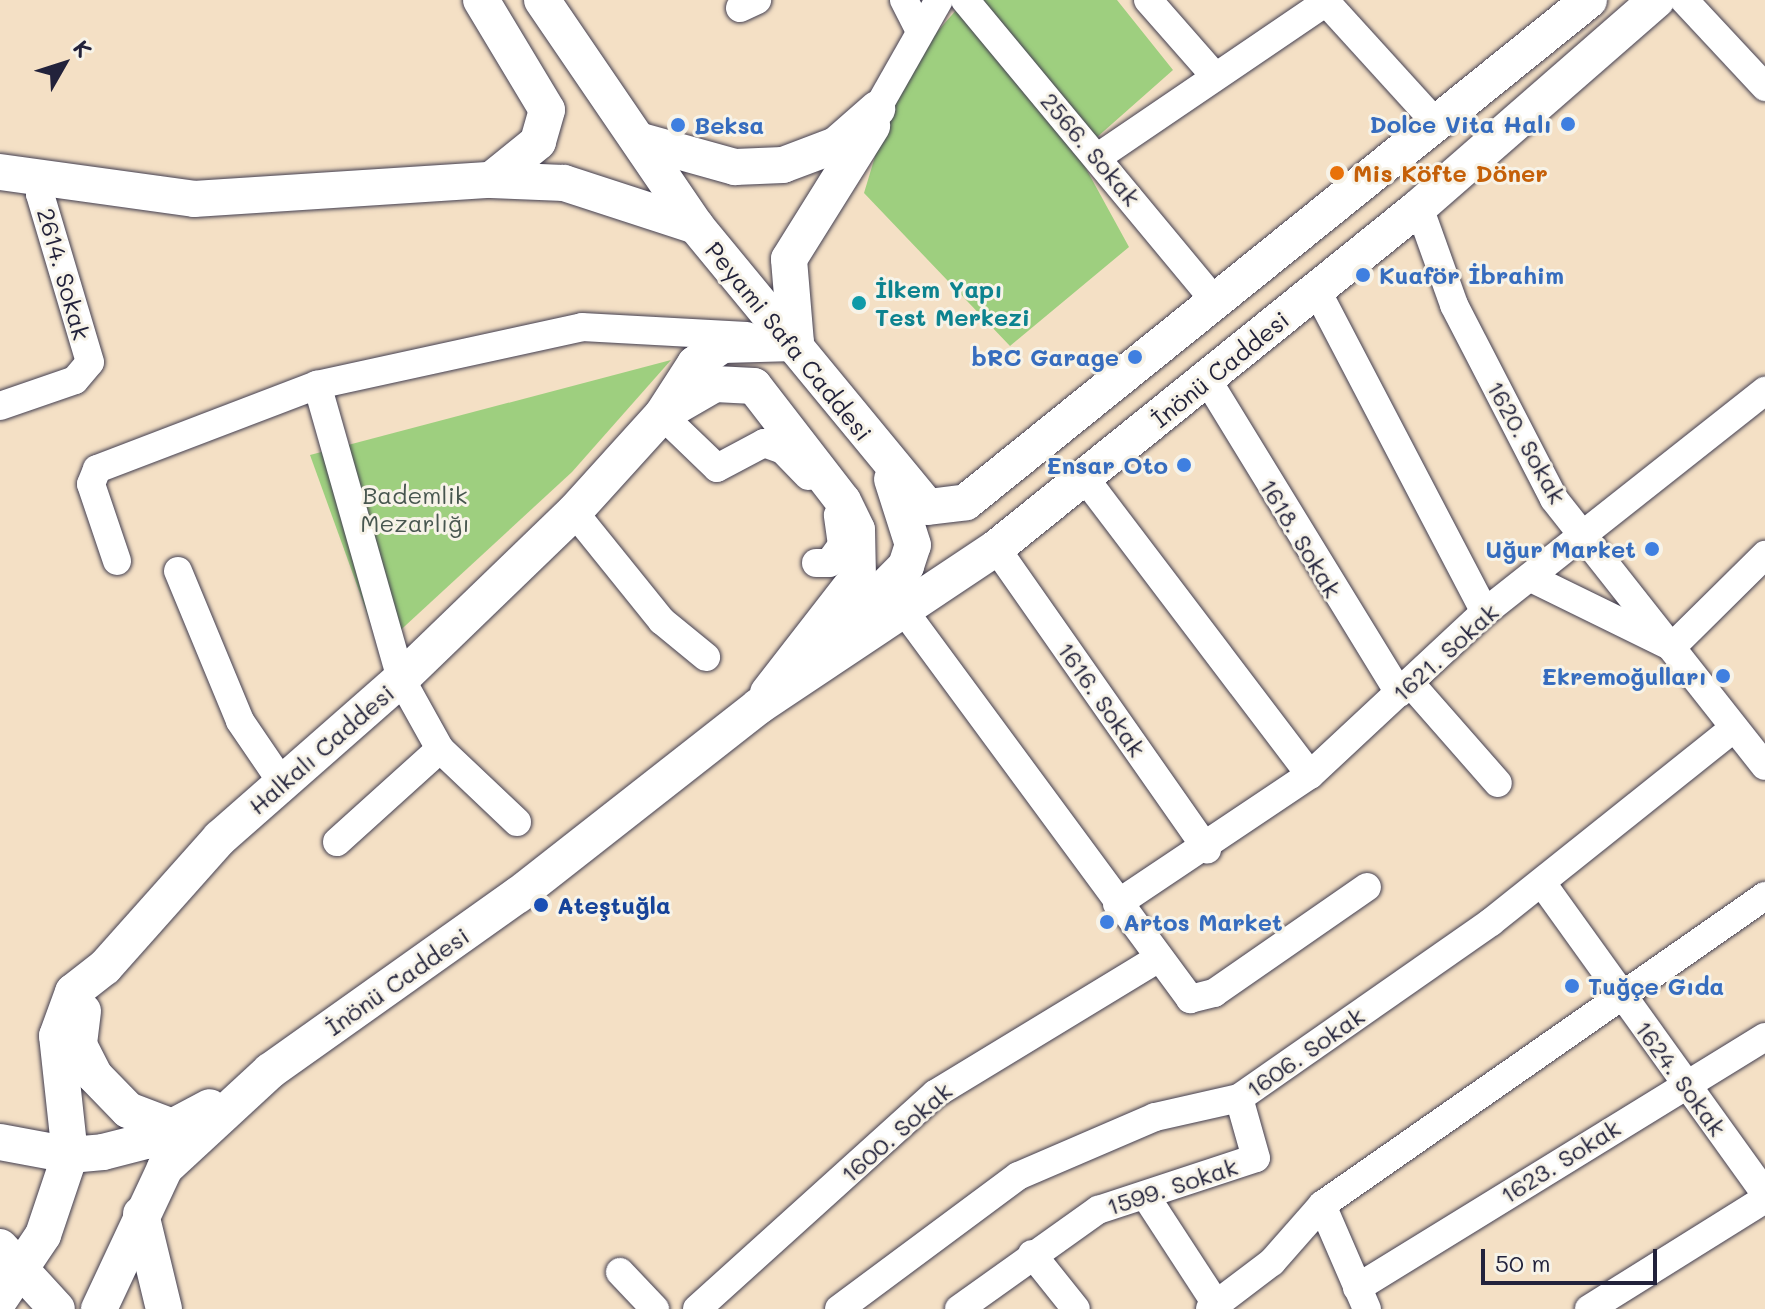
<!DOCTYPE html>
<meta charset="utf-8">
<style>
body{margin:0}
#map{position:relative;width:1765px;height:1309px;overflow:hidden;background:#f4e0c5;font-family:Mali,sans-serif}
div>[style]{position:absolute}
[style*='--x']{left:calc(var(--x)*1px);top:calc(var(--y)*1px);width:calc(var(--w)*1px);rotate:calc(var(--a)*1deg)}
.green>*{inset:0;background:#9ecf7f}
.roads{filter:drop-shadow(0 0 2px #423e50) drop-shadow(0 0 2px #423e50)}
.minor>*{height:28px;margin:-14px;padding:0 14px;transform-origin:14px;border-radius:14px;background:#fff}
.major>*{height:36px;margin:-18px;padding:0 18px;transform-origin:18px;border-radius:18px;background:#fff}
.dots>*{width:22px;height:22px;translate:-50% -50%;box-sizing:border-box;border:4px solid #f7f3e8;border-radius:50%}
span{translate:-50% -50%;white-space:nowrap;text-align:center;line-height:1.15;-webkit-text-stroke:6px #f7f3e8;paint-order:stroke}
.shop-label{font-size:24px;color:#366cbe;font-weight:700}
.right{translate:-100% -50%;text-align:right}
.left{translate:0 -50%;text-align:left}
.street-label{font-size:24px;color:#22223b}
.food-label{font-size:24px;color:#c56008;font-weight:700}
.culture-label{font-size:24px;color:#0d838f;font-weight:700}
.park-label{font-size:24px;color:#47564f}
.transit-label{font-size:24px;color:#164399;font-weight:700}
.north{position:absolute;left:24px;top:24px;width:80px;height:80px;-webkit-text-stroke:6px #f7f3e8;paint-order:stroke;rotate:51deg;font-size:22px;font-weight:700;line-height:32px;text-align:center;color:#22223b}
.north::after{content:'';display:block;margin:auto;width:28px;height:36px;background:#22223b;clip-path:polygon(50% 0,100% 100%,50% 72%,0 100%)}
.scale{position:absolute;left:1481px;top:1249px;width:176px;height:36px;box-sizing:border-box;border:4px solid #22223b;border-top:0;padding-left:10px;font-size:24px;line-height:28px;white-space:nowrap;color:#22223b;-webkit-text-stroke:6px #f7f3e8;paint-order:stroke}
</style>
<div id="map">
<div class="green">
<div style="clip-path:polygon(965px 0,1117px 0,1173px 70px,1078px 154px,1129px 247px,1010px 346px,864px 193px,900px 74px)"></div>
<div style="clip-path:polygon(671px 360px,572px 472px,380px 649px,310px 455px)"></div>
</div>
<div class="roads">
<div class="minor">
<div style="--x:904;--y:0;--w:35;--a:63"></div>
<div style="--x:965;--y:0;--w:391;--a:50.3"></div>
<div style="--x:1148;--y:0;--w:100;--a:48.7"></div>
<div style="--x:1684;--y:0;--w:119;--a:47"></div>
<div style="--x:740;--y:8;--w:19;--a:-25"></div>
<div style="--x:877;--y:109;--w:125;--a:-60.4"></div>
<div style="--x:1098;--y:157;--w:276;--a:-34.2"></div>
<div style="--x:1326;--y:2;--w:166;--a:47.7"></div>
<div style="--x:1419;--y:207;--w:104;--a:70.3"></div>
<div style="--x:1454;--y:305;--w:218;--a:62.7"></div>
<div style="--x:1554;--y:499;--w:340;--a:51.7"></div>
<div style="--x:1317;--y:291;--w:362;--a:62.4"></div>
<div style="--x:1208;--y:381;--w:366;--a:58.5"></div>
<div style="--x:0;--y:406;--w:79;--a:-19.1"></div>
<div style="--x:75;--y:380;--w:23;--a:-50"></div>
<div style="--x:90;--y:362;--w:175;--a:-106.6"></div>
<div style="--x:40;--y:194;--w:16;--a:-83"></div>
<div style="--x:662;--y:415;--w:76;--a:43.9"></div>
<div style="--x:717;--y:468;--w:53;--a:-28"></div>
<div style="--x:764;--y:443;--w:20;--a:20"></div>
<div style="--x:783;--y:450;--w:36;--a:46"></div>
<div style="--x:1084;--y:477;--w:374;--a:52.8"></div>
<div style="--x:574;--y:512;--w:140;--a:51.1"></div>
<div style="--x:662;--y:621;--w:57;--a:39.3"></div>
<div style="--x:996;--y:548;--w:368;--a:55"></div>
<div style="--x:117;--y:561;--w:81;--a:-108.7"></div>
<div style="--x:91;--y:484;--w:16;--a:-68"></div>
<div style="--x:97;--y:469;--w:235;--a:-20.9"></div>
<div style="--x:816;--y:563;--w:13;--a:0"></div>
<div style="--x:829;--y:563;--w:22;--a:-54"></div>
<div style="--x:842;--y:545;--w:30;--a:-98"></div>
<div style="--x:178;--y:571;--w:162;--a:67.5"></div>
<div style="--x:240;--y:721;--w:73;--a:55.7"></div>
<div style="--x:1533;--y:579;--w:155;--a:26.1"></div>
<div style="--x:1672;--y:647;--w:131;--a:-44.7"></div>
<div style="--x:905;--y:612;--w:481;--a:53.6"></div>
<div style="--x:1190;--y:999;--w:25;--a:-14"></div>
<div style="--x:1214;--y:993;--w:186;--a:-34.7"></div>
<div style="--x:1410;--y:683;--w:133;--a:48.7"></div>
<div style="--x:517;--y:822;--w:106;--a:-136.5"></div>
<div style="--x:440;--y:749;--w:80;--a:-119.1"></div>
<div style="--x:401;--y:679;--w:306;--a:-105.9"></div>
<div style="--x:317;--y:385;--w:271;--a:-12.3"></div>
<div style="--x:582;--y:327;--w:165;--a:3.1"></div>
<div style="--x:337;--y:842;--w:139;--a:-42.1"></div>
<div style="--x:1542;--y:883;--w:382;--a:54.3"></div>
<div style="--x:1117;--y:904;--w:232;--a:-33.8"></div>
<div style="--x:1310;--y:775;--w:239;--a:-43"></div>
<div style="--x:1485;--y:612;--w:357;--a:-38.3"></div>
<div style="--x:1147;--y:1198;--w:126;--a:56.9"></div>
<div style="--x:1322;--y:1205;--w:113;--a:66.6"></div>
<div style="--x:1032;--y:1254;--w:70;--a:51.3"></div>
<div style="--x:620;--y:1272;--w:51;--a:46.6"></div>
<div style="--x:1357;--y:1288;--w:479;--a:-31.6"></div>
<div style="--x:697;--y:1309;--w:321;--a:-42.1"></div>
<div style="--x:935;--y:1094;--w:260;--a:-31.3"></div>
<div style="--x:839;--y:1309;--w:223;--a:-36.6"></div>
<div style="--x:1018;--y:1176;--w:149;--a:-23.3"></div>
<div style="--x:1155;--y:1117;--w:86;--a:-12.7"></div>
<div style="--x:1239;--y:1098;--w:307;--a:-34.9"></div>
<div style="--x:1491;--y:922;--w:311;--a:-38.6"></div>
<div style="--x:959;--y:1309;--w:171;--a:-35.5"></div>
<div style="--x:1098;--y:1210;--w:166;--a:-18.2"></div>
<div style="--x:1256;--y:1158;--w:62;--a:-105.8"></div>
<div style="--x:1210;--y:1309;--w:78;--a:-37.2"></div>
<div style="--x:1272;--y:1262;--w:76;--a:-48.7"></div>
<div style="--x:1322;--y:1205;--w:540;--a:-34.9"></div>
<div style="--x:1589;--y:1309;--w:208;--a:-32"></div>
</div>
<div class="major">
<div style="--x:481;--y:0;--w:128;--a:59"></div>
<div style="--x:547;--y:110;--w:33;--a:106"></div>
<div style="--x:538;--y:142;--w:60;--a:141"></div>
<div style="--x:542;--y:0;--w:273;--a:55.7"></div>
<div style="--x:696;--y:226;--w:364;--a:50.5"></div>
<div style="--x:928;--y:507;--w:38;--a:-7"></div>
<div style="--x:966;--y:502;--w:800;--a:-38.86"></div>
<div style="--x:638;--y:140;--w:101;--a:15.6"></div>
<div style="--x:735;--y:167;--w:48;--a:-2.4"></div>
<div style="--x:783;--y:165;--w:57;--a:-20.7"></div>
<div style="--x:836;--y:145;--w:55;--a:-41.3"></div>
<div style="--x:0;--y:172;--w:196;--a:7.9"></div>
<div style="--x:194;--y:199;--w:298;--a:-3.7"></div>
<div style="--x:491;--y:180;--w:73;--a:2.4"></div>
<div style="--x:564;--y:183;--w:139;--a:18"></div>
<div style="--x:796;--y:343;--w:84;--a:-94.8"></div>
<div style="--x:789;--y:259;--w:157;--a:-58"></div>
<div style="--x:670;--y:410;--w:52;--a:-30"></div>
<div style="--x:715;--y:384;--w:39;--a:3"></div>
<div style="--x:754;--y:386;--w:145;--a:52.3"></div>
<div style="--x:843;--y:501;--w:32;--a:64"></div>
<div style="--x:857;--y:530;--w:47;--a:88.8"></div>
<div style="--x:858;--y:577;--w:147;--a:127.8"></div>
<div style="--x:838;--y:635;--w:97;--a:-45.4"></div>
<div style="--x:906;--y:566;--w:22;--a:-72"></div>
<div style="--x:913;--y:545;--w:69;--a:-107.7"></div>
<div style="--x:83;--y:1011;--w:34;--a:97"></div>
<div style="--x:79;--y:1045;--w:34;--a:63"></div>
<div style="--x:94;--y:1075;--w:49;--a:45.8"></div>
<div style="--x:128;--y:1110;--w:50;--a:21"></div>
<div style="--x:0;--y:1142;--w:71;--a:10.5"></div>
<div style="--x:70;--y:1155;--w:33;--a:-5"></div>
<div style="--x:103;--y:1152;--w:44;--a:-14.3"></div>
<div style="--x:146;--y:1141;--w:72;--a:-28"></div>
<div style="--x:141;--y:1214;--w:98;--a:76.4"></div>
<div style="--x:0;--y:1247;--w:84;--a:47.4"></div>
<div style="--x:0;--y:1299;--w:77;--a:-56.1"></div>
<div style="--x:43;--y:1235;--w:84;--a:-71.4"></div>
<div style="--x:70;--y:1155;--w:120;--a:-96.2"></div>
<div style="--x:57;--y:1036;--w:47;--a:-70"></div>
<div style="--x:73;--y:992;--w:41;--a:-38"></div>
<div style="--x:105;--y:967;--w:173;--a:-48.3"></div>
<div style="--x:220;--y:838;--w:241;--a:-41.3"></div>
<div style="--x:401;--y:679;--w:240;--a:-44"></div>
<div style="--x:574;--y:512;--w:131;--a:-47.8"></div>
<div style="--x:662;--y:415;--w:61;--a:-57.1"></div>
<div style="--x:695;--y:364;--w:33;--a:-35"></div>
<div style="--x:722;--y:345;--w:74;--a:-1.5"></div>
<div style="--x:99;--y:1309;--w:156;--a:-64.9"></div>
<div style="--x:165;--y:1168;--w:143;--a:-42.7"></div>
<div style="--x:270;--y:1071;--w:304;--a:-35.4"></div>
<div style="--x:518;--y:895;--w:306;--a:-38.1"></div>
<div style="--x:759;--y:706;--w:285;--a:-33.7"></div>
<div style="--x:996;--y:548;--w:543;--a:-38.87"></div>
<div style="--x:1419;--y:207;--w:315;--a:-41.1"></div>
</div>
</div>
<div class="dots">
<div style="left:1568px;top:124px;background:#3f7fe0"></div>
<div style="left:678px;top:125px;background:#3f7fe0"></div>
<div style="left:1337px;top:173px;background:#e8710a"></div>
<div style="left:1363px;top:275px;background:#3f7fe0"></div>
<div style="left:859px;top:303px;background:#0f9aa8"></div>
<div style="left:1135px;top:357px;background:#3f7fe0"></div>
<div style="left:1184px;top:465px;background:#3f7fe0"></div>
<div style="left:1652px;top:549px;background:#3f7fe0"></div>
<div style="left:1723px;top:676px;background:#3f7fe0"></div>
<div style="left:541px;top:905px;background:#1a4fb4"></div>
<div style="left:1107px;top:922px;background:#3f7fe0"></div>
<div style="left:1572px;top:986px;background:#3f7fe0"></div>
</div>
<div class="shop-label">
<span class="right" style="left:1552px;top:124px">Dolce Vita Halı</span>
<span class="left" style="left:694px;top:125px">Beksa</span>
<span class="left" style="left:1379px;top:275px">Kuaför İbrahim</span>
<span class="right" style="left:1119px;top:357px">bRC Garage</span>
<span class="right" style="left:1168px;top:465px">Ensar Oto</span>
<span class="right" style="left:1636px;top:549px">Uğur Market</span>
<span class="right" style="left:1707px;top:676px">Ekremoğulları</span>
<span class="left" style="left:1123px;top:922px">Artos Market</span>
<span class="left" style="left:1588px;top:986px">Tuğçe Gıda</span>
</div>
<div class="street-label">
<span style="left:1091px;top:149px;rotate:50deg">2566. Sokak</span>
<span style="left:64px;top:274px;rotate:74deg">2614. Sokak</span>
<span style="left:789px;top:341px;rotate:51deg">Peyami Safa Caddesi</span>
<span style="left:1220px;top:369px;rotate:-39deg">İnönü Caddesi</span>
<span style="left:1527px;top:442px;rotate:61deg">1620. Sokak</span>
<span style="left:1301px;top:538px;rotate:59deg">1618. Sokak</span>
<span style="left:1445px;top:652px;rotate:-42deg">1621. Sokak</span>
<span style="left:1102px;top:699px;rotate:55deg">1616. Sokak</span>
<span style="left:321px;top:749px;rotate:-41deg">Halkalı Caddesi</span>
<span style="left:397px;top:981px;rotate:-35deg">İnönü Caddesi</span>
<span style="left:1305px;top:1052px;rotate:-35deg">1606. Sokak</span>
<span style="left:1681px;top:1078px;rotate:54deg">1624. Sokak</span>
<span style="left:896px;top:1132px;rotate:-41deg">1600. Sokak</span>
<span style="left:1560px;top:1161px;rotate:-32deg">1623. Sokak</span>
<span style="left:1172px;top:1186px;rotate:-18deg">1599. Sokak</span>
</div>
<div class="food-label">
<span class="left" style="left:1353px;top:173px">Mis Köfte Döner</span>
</div>
<div class="culture-label">
<span class="left" style="left:875px;top:303px">İlkem Yapı<br>Test Merkezi</span>
</div>
<div class="park-label">
<span style="left:415px;top:509px">Bademlik<br>Mezarlığı</span>
</div>
<div class="transit-label">
<span class="left" style="left:557px;top:905px">Ateştuğla</span>
</div>
<div class="north">K</div>
<div class="scale">50 m</div>
</div>
